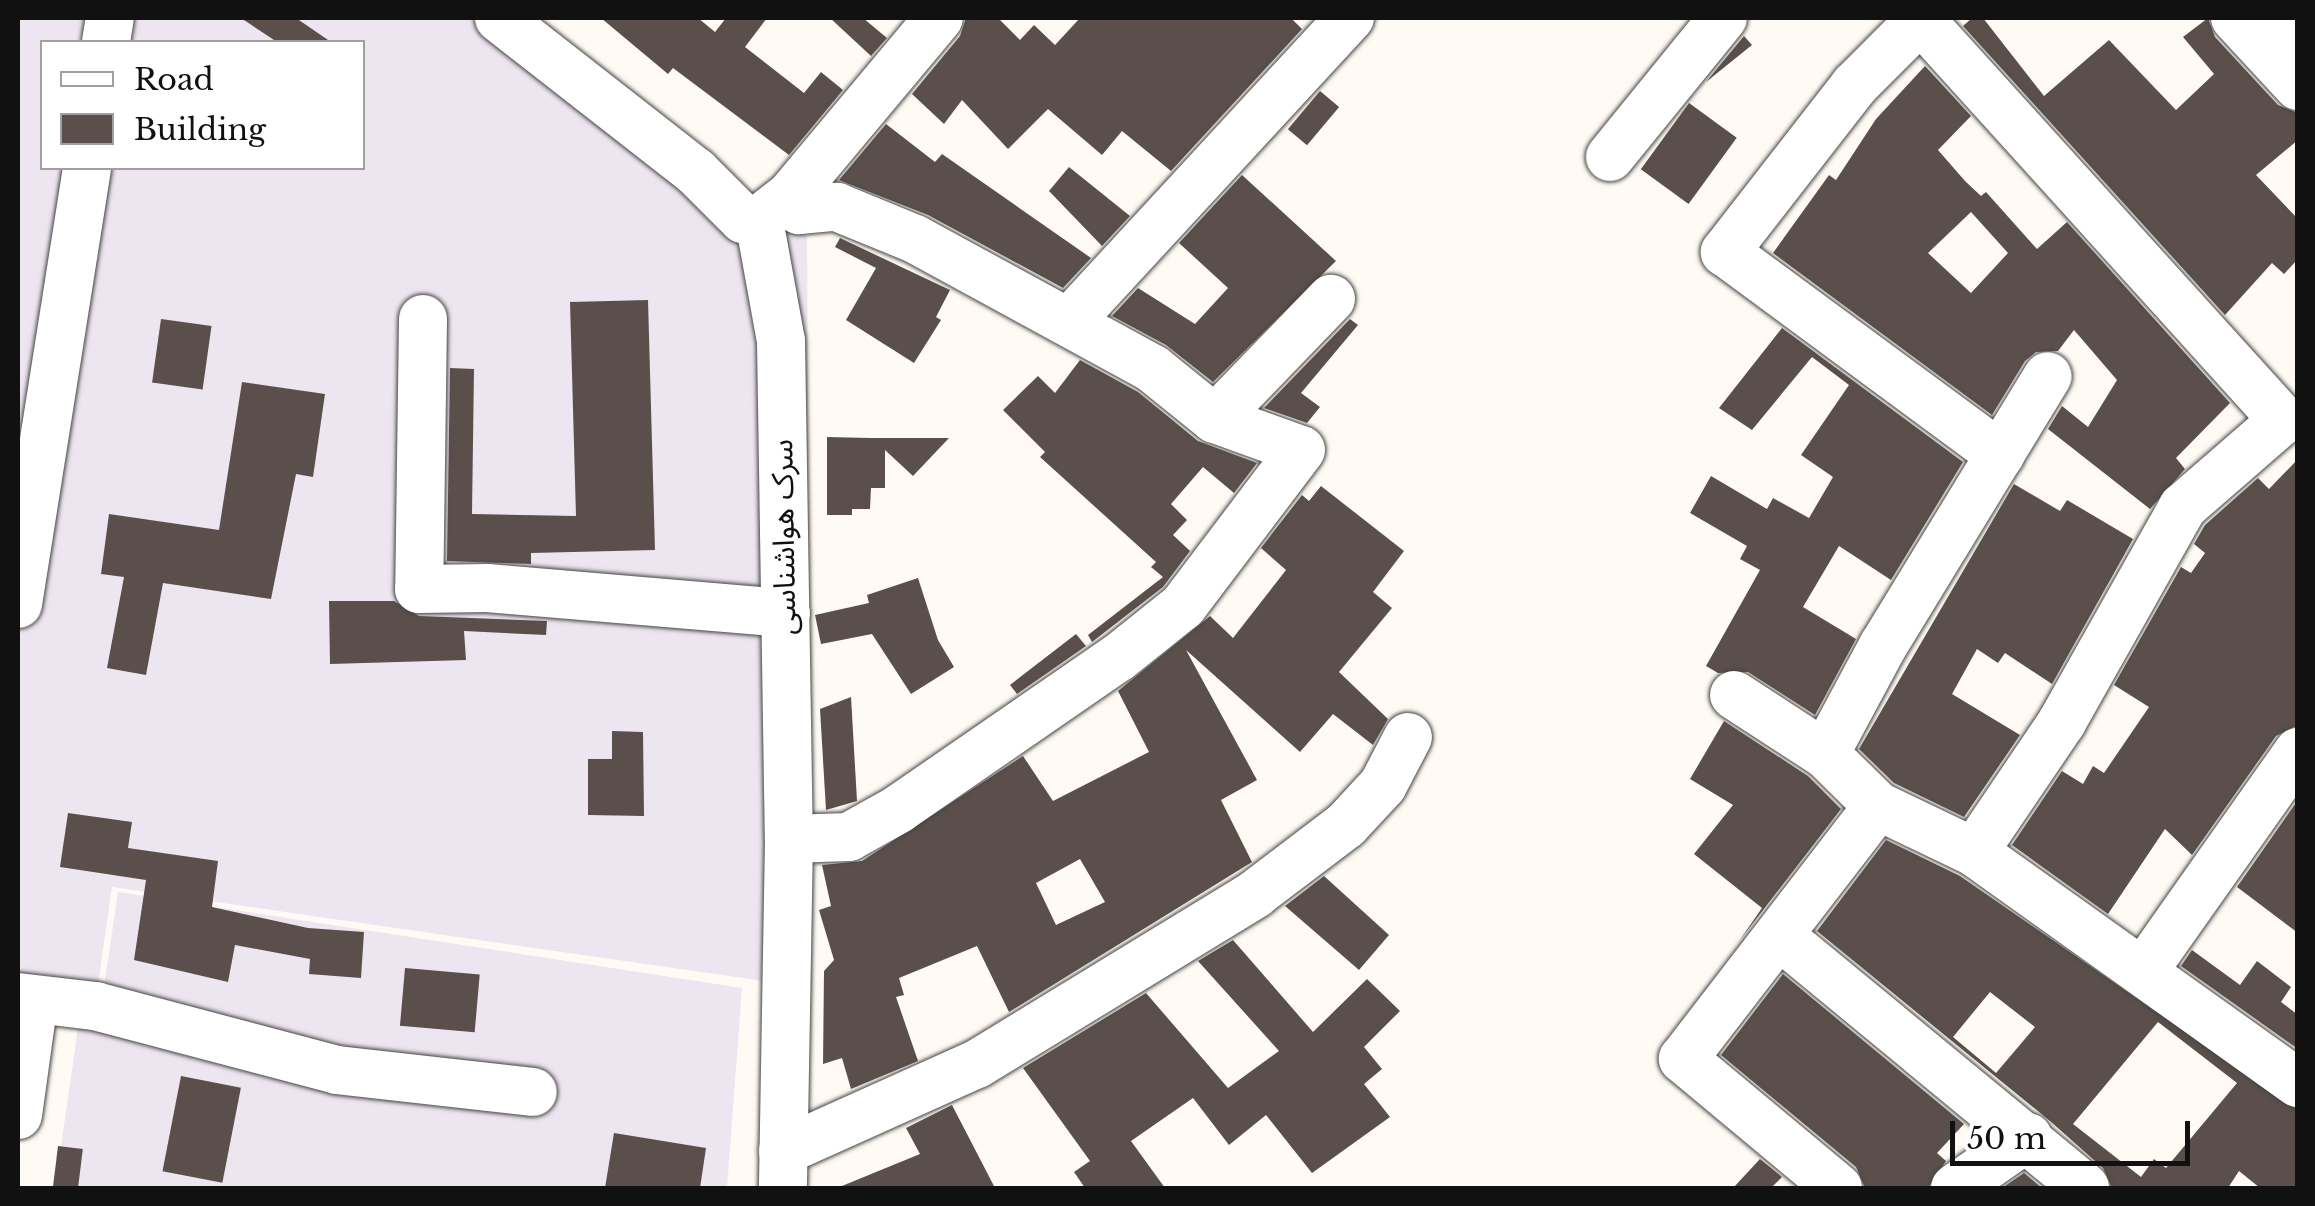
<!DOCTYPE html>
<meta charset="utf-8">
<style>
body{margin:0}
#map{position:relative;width:2315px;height:1206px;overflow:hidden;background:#fffbf4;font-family:"Libre Baskerville","Noto Sans Arabic",serif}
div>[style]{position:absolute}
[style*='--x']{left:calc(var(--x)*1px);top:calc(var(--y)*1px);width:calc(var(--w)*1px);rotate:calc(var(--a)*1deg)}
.industrial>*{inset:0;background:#ede5f0}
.building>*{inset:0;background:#5b4f4b;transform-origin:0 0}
.roads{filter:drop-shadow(0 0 2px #444) drop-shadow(0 0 2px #444)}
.minor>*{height:48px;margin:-24px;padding:0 24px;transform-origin:24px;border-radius:24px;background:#fff}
span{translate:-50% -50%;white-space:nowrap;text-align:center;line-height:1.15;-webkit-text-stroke:10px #fff;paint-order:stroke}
.street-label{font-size:30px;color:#111}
.frame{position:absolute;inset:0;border:20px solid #111;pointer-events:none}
.legend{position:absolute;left:40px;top:40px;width:325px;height:130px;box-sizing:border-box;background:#fff;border:2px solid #a0a0a0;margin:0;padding:12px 18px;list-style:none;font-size:30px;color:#111}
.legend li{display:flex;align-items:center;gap:20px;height:50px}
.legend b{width:50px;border:2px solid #a0a0a0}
.scale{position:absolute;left:1950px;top:1121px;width:240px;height:45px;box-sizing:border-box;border:5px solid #111;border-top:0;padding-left:12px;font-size:30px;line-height:35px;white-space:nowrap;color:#111;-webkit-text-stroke:8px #fff;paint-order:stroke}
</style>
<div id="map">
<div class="industrial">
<div style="clip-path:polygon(evenodd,18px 18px,476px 18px,807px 236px,812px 988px,112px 887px,95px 1006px,18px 997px,18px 18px,42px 42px,362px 42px,362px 168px,42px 168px,42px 42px)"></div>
<div style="clip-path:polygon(118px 892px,742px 988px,727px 1188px,55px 1188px,80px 1014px,100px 1014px)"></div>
</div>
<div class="building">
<div style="clip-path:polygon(241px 18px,296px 18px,331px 42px,277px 42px)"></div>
<div style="clip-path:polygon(601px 18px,698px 18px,715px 32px,726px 18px,767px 18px,745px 47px,804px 93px,821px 72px,843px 90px,789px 155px,673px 68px,668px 74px)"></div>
<div style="clip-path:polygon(830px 18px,863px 18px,887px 38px,871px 56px)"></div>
<div style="clip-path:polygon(966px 18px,998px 18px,1020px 40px,1034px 25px,1055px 45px,1080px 18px,1291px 18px,1302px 29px,1171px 171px,1122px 131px,1102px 155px,1048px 109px,1008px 149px,962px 100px,944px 124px,912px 94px,960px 36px)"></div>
<div style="clip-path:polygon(1972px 18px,1983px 18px,2044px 96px,2109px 40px,2176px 110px,2214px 74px,2183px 37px,2208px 18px,2215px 37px,2278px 105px,2298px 113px,2298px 140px,2256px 175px,2298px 219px,2298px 259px,2284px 274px,2272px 263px,2225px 315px,1963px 26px)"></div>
<div style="clip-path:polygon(1744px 36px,1752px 45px,1706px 82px)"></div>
<div style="clip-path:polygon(evenodd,1925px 66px,1971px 116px,1938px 150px,1965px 181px,1981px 196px,1986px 192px,2037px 249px,2067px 222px,2230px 403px,2176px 458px,2185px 469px,2150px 509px,2048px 429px,2062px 406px,2088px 427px,2117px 380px,2074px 330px,2058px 351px,2036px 352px,2025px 361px,1992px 415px,1773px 253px,1829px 175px,1836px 180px,1876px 119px,1925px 66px,1971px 212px,2008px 253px,1971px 293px,1928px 253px,1971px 212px)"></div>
<div style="left:1320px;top:91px;width:25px;height:50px;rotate:40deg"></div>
<div style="left:1689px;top:103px;width:59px;height:82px;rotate:36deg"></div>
<div style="clip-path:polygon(886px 124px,935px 162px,942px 154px,1091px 258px,1063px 288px,928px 215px,839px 180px)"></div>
<div style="clip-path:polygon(1069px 167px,1130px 216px,1102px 246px,1049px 191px)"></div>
<div style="clip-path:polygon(1242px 175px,1336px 261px,1213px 382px,1166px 345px,1112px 316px,1138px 288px,1195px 324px,1228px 288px,1179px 243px)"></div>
<div style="clip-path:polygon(840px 238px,950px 290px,936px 317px,941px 320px,914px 363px,846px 320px,876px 268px,835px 247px)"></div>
<div style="clip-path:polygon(648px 300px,655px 550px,531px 553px,531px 564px,447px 561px,450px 368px,474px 369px,472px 514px,576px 516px,570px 302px)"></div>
<div style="left:161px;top:319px;width:51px;height:64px;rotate:8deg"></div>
<div style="clip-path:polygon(1350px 319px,1358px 325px,1301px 393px,1320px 407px,1307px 423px,1264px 408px)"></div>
<div style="clip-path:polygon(1782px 328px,1963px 462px,1891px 580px,1839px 546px,1803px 607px,1856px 639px,1815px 715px,1748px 672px,1718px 673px,1706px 666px,1760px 570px,1740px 559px,1747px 546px,1690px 513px,1711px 476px,1767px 509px,1773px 498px,1809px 518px,1833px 477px,1801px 455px,1849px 385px,1812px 357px,1752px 430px,1719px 408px)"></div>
<div style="clip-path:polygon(1080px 360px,1138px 392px,1198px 441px,1257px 463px,1234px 493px,1203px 467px,1171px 504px,1187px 520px,1173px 535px,1190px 551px,1163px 587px,1092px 642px,1088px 635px,1163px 577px,1151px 567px,1156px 562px,1040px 457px,1045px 452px,1003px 410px,1038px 376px,1055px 393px)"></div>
<div style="clip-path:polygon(242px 382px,325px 394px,313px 477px,296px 474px,271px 599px,163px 583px,146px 675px,107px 668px,124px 577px,101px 574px,109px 514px,219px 530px)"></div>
<div style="clip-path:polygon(827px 437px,871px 438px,949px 438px,913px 476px,885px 450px,885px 488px,871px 488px,870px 509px,852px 509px,852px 515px,827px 515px)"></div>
<div style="clip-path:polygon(2298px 459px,2298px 725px,2276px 736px,2192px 855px,2165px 829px,2108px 914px,2012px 845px,2062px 771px,2083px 784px,2093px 766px,2104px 773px,2149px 707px,2114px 685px,2181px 567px,2191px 573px,2205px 553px,2194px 544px,2205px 525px,2258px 478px,2269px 489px)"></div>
<div style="clip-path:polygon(2014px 484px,2060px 511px,2067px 500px,2133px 539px,2052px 684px,2005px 653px,1998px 663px,1977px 649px,1952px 694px,2020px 735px,1964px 817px,1894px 783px,1859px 749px)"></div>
<div style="clip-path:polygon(evenodd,1321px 486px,1404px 551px,1373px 592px,1392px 608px,1339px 672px,1388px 719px,1373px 745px,1333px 714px,1300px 752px,1186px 650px,1257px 780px,1221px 800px,1252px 862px,1009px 1012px,977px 946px,899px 978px,904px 995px,896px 997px,918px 1061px,851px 1089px,842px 1058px,823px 1064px,824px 971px,834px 960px,819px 910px,831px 906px,822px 865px,862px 861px,1023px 756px,1053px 801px,1149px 752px,1118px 691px,1210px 616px,1233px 638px,1286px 570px,1261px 548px,1302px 495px,1309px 501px,1321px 486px,1080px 859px,1105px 902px,1056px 925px,1036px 883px,1080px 859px)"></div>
<div style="clip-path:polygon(918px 578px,938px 640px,954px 667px,911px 694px,872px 634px,821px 644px,815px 615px,869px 603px,867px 595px)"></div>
<div style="clip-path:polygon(329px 601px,394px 601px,419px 616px,547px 621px,546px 635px,464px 631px,466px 660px,330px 664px)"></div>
<div style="clip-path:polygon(1076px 634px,1086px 646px,1017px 694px,1010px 685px)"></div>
<div style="clip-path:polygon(851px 697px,857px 801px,826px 810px,820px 709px)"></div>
<div style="clip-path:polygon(1724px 721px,1808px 776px,1841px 809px,1740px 940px,1762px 908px,1694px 854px,1733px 805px,1690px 779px)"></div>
<div style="clip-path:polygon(612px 731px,643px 732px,644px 816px,588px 815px,588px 759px,612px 759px)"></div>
<div style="clip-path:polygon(2298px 800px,2298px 933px,2237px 887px)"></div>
<div style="clip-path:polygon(68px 813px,132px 822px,128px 848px,218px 861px,212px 907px,308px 928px,364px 932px,361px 978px,309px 974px,310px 959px,235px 945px,228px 982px,134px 960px,146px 880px,60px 867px)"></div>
<div style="clip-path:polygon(evenodd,1886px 840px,1960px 876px,2298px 1110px,2298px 1188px,2260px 1188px,2239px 1171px,2228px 1188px,2112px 1188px,2103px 1168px,2050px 1121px,1817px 931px,1886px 840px,1990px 992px,2035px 1027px,1996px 1073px,1953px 1037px,1990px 992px,1886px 840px,2158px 1022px,2237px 1083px,2166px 1168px,2154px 1159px,2141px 1177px,2073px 1124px,2158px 1022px)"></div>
<div style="clip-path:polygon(1324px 876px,1389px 935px,1359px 970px,1285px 906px)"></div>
<div style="clip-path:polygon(1233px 940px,1313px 1032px,1367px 979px,1400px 1011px,1364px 1047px,1382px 1069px,1364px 1084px,1390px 1117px,1312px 1173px,1266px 1115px,1229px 1145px,1193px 1098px,1131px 1141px,1165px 1188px,1085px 1188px,1074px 1172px,1090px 1161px,1023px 1068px,1146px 993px,1228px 1088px,1279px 1051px,1198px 961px)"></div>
<div style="clip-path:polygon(2192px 950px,2240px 985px,2257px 961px,2291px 987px,2281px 1002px,2298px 1015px,2298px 1049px,2181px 966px)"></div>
<div style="left:405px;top:968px;width:75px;height:58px;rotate:5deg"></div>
<div style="clip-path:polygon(1783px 974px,1964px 1124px,1937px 1153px,1946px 1161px,1928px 1188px,1865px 1188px,1856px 1167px,1721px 1055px)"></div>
<div style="left:181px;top:1076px;width:61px;height:97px;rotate:11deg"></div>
<div style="clip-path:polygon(952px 1105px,995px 1188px,837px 1188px,920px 1154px,906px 1128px)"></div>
<div style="clip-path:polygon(614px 1133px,706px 1148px,700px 1188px,605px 1188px)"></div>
<div style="left:58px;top:1146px;width:25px;height:42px;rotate:7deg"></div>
<div style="clip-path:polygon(1760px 1159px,1782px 1177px,1771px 1188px,1733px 1188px)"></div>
<div style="clip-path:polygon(2024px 1173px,2042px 1188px,2002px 1188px)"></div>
</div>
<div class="roads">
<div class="minor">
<div style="--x:499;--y:18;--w:249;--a:38"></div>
<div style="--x:695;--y:171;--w:68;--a:45"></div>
<div style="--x:743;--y:219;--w:16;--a:4"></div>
<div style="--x:759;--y:220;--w:123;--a:79.7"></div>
<div style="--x:781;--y:341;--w:498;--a:89.1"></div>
<div style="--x:789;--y:839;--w:349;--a:91"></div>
<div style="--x:1922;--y:18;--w:95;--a:135"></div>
<div style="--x:1855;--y:85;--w:212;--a:127.9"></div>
<div style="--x:1725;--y:252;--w:342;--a:36.4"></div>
<div style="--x:2235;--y:18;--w:93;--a:47.2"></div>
<div style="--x:1920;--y:19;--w:541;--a:47.85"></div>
<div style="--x:2283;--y:420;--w:133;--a:139"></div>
<div style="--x:2183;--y:507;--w:247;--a:119.4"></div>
<div style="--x:2062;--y:722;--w:157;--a:124.1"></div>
<div style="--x:106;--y:42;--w:24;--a:-81"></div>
<div style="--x:2262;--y:44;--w:44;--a:-34.8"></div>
<div style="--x:1610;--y:157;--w:179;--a:-50.9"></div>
<div style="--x:790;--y:196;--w:232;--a:-50.1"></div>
<div style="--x:759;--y:220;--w:39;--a:-38"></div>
<div style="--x:790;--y:196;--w:17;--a:57"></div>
<div style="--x:799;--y:210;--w:38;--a:-5"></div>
<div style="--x:837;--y:207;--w:84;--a:22.3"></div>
<div style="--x:915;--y:239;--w:271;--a:28.6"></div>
<div style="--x:1153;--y:369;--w:80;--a:38.9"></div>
<div style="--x:1215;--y:419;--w:91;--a:19.8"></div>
<div style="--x:1301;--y:450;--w:196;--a:127.1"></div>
<div style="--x:1183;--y:606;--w:82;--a:141.4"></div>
<div style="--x:1119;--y:657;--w:267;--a:145.4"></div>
<div style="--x:899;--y:809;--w:57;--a:150.8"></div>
<div style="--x:849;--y:837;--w:60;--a:178.1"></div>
<div style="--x:423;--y:319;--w:270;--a:90.8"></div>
<div style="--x:419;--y:589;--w:68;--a:-0.8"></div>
<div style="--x:487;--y:588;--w:300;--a:4.8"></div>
<div style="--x:1070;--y:321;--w:413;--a:-47.3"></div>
<div style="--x:1215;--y:419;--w:167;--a:-46"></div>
<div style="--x:18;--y:604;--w:441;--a:-81"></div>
<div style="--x:1734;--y:695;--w:108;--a:33"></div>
<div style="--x:1825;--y:754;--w:74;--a:44.5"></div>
<div style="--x:1878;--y:806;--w:106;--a:25.6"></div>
<div style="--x:1974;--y:852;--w:398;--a:35.5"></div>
<div style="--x:1825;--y:754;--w:123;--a:-61.8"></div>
<div style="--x:1883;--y:646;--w:316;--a:-58.6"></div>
<div style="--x:1781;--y:937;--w:394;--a:39.5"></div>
<div style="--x:2145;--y:969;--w:266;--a:-54.8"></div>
<div style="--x:18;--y:997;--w:78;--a:6.7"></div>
<div style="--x:95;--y:1006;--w:250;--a:14.8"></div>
<div style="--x:337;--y:1070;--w:197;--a:6.4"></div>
<div style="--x:18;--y:1115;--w:116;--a:-82.1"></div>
<div style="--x:783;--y:1151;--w:213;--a:-24.2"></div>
<div style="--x:977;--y:1064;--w:326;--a:-31.4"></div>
<div style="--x:1255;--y:894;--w:114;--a:-37.2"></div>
<div style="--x:1346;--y:825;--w:54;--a:-47.2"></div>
<div style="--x:1383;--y:785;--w:54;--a:-62.5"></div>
<div style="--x:1838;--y:1188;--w:202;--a:-140.2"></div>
<div style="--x:1683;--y:1059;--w:319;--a:-52.4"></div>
<div style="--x:1955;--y:1188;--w:89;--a:-34.9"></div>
</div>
</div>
<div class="street-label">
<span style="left:784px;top:537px;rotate:-91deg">سرک هواشناسی</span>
</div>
<div class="frame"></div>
<ul class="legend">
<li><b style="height:12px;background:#fff"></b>Road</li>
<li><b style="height:28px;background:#5b4f4b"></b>Building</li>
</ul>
<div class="scale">50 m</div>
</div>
